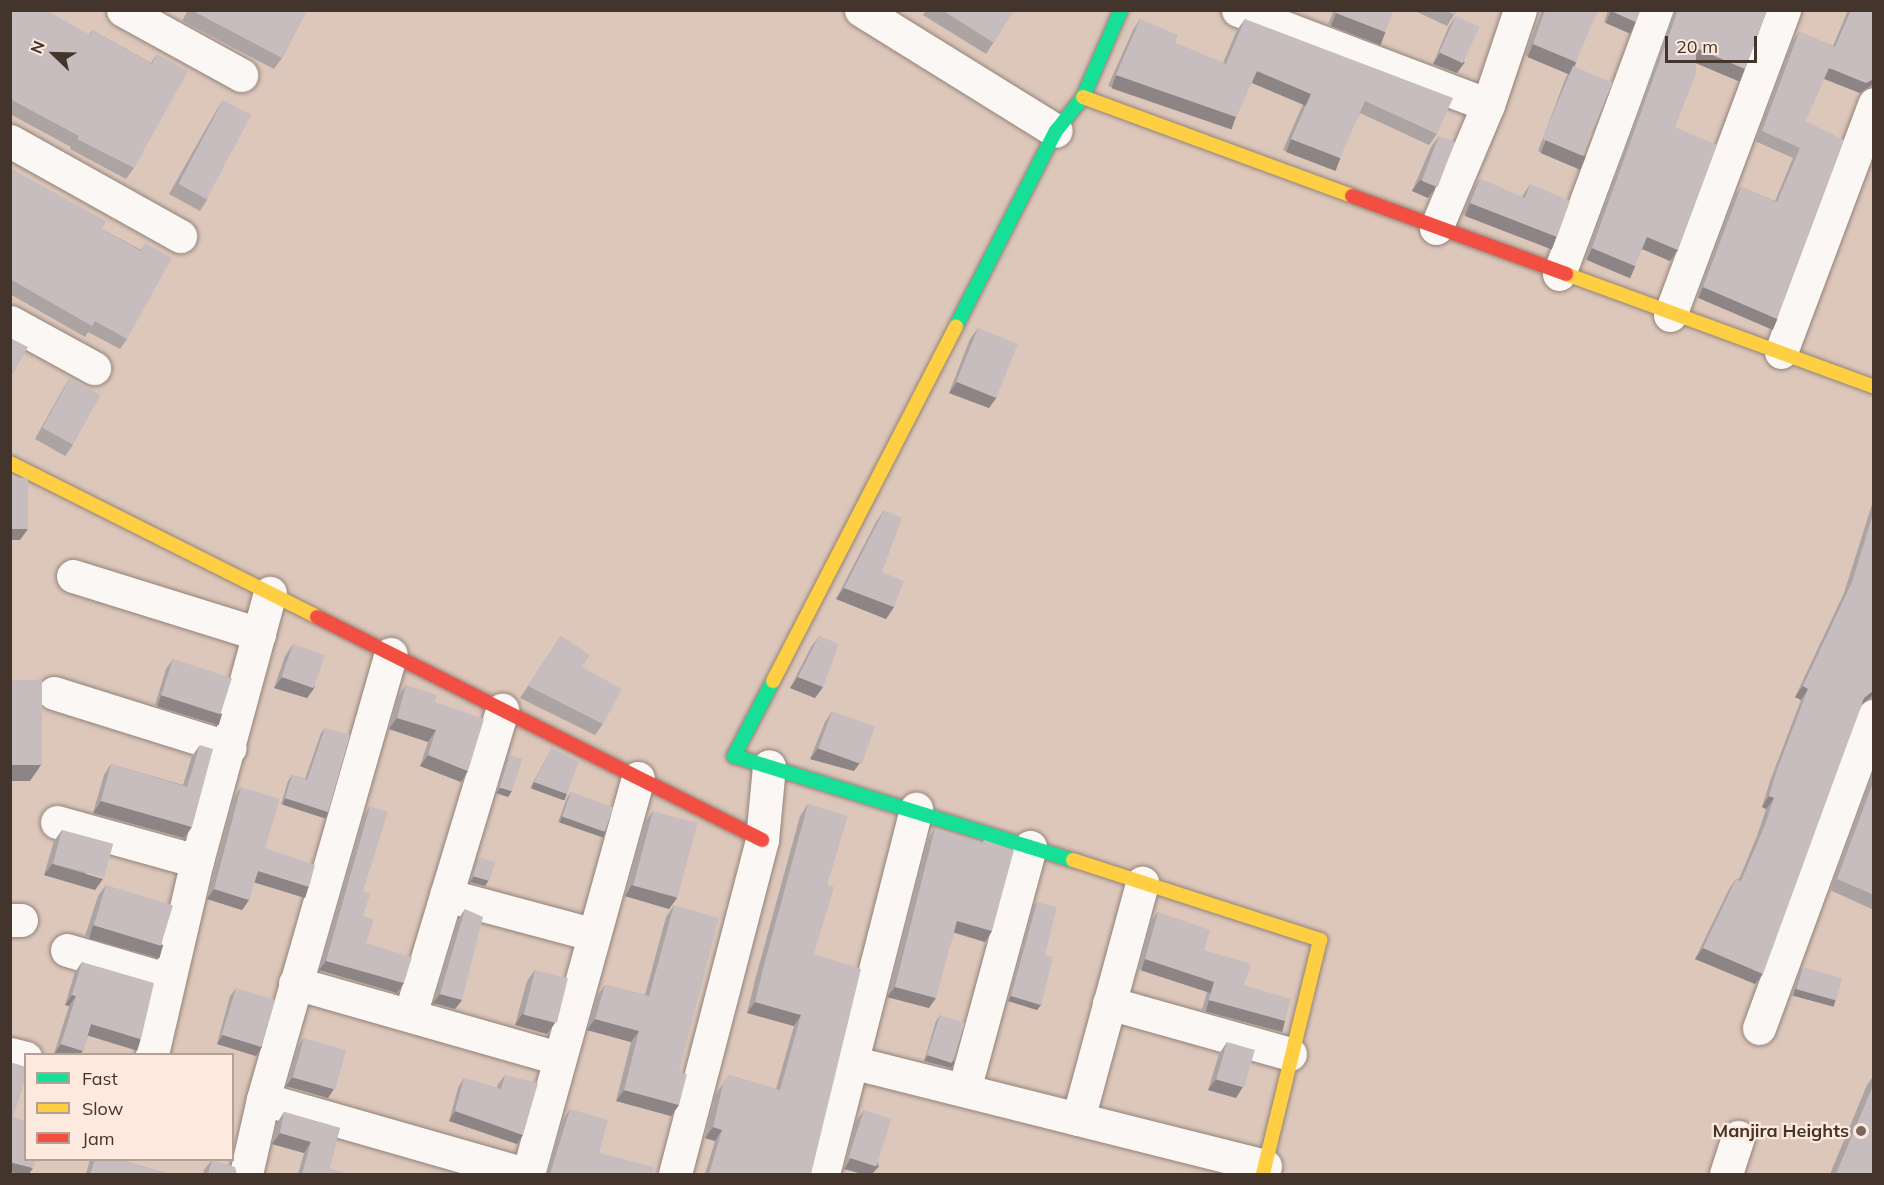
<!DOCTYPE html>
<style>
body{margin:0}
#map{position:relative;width:1884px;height:1185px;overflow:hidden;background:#ddc7bb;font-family:Mulish,sans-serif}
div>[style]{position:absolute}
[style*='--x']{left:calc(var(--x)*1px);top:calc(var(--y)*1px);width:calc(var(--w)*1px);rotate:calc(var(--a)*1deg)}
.roads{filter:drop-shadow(0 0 2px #928278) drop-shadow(0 0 2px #928278)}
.street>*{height:33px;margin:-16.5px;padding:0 16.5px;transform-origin:16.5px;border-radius:16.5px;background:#faf7f5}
.fast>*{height:14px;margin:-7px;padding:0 7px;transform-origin:7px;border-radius:7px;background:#16e098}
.slow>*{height:14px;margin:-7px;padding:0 7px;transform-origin:7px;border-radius:7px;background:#ffcf43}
.jam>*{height:14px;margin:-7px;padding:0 7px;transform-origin:7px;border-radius:7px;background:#f24e42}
.wall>*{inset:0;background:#aca3a3}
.shaded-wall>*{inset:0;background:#8c8485;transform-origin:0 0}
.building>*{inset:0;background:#c8bdbe;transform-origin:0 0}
.dots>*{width:16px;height:16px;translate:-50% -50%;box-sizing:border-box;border:3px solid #fde9dd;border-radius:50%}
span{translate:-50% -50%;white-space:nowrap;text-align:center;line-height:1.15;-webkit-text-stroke:4.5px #fde9dd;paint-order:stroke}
.poi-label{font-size:18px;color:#44352c;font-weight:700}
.right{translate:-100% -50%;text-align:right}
.frame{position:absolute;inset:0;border:12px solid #44352c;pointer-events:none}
.legend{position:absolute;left:24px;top:1053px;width:210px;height:108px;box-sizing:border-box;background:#fde9dd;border:2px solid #b3a196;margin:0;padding:8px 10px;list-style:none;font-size:18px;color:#44352c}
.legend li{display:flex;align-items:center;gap:12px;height:30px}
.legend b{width:30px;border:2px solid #b3a196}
.north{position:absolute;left:24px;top:24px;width:60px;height:60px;-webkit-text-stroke:4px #fde9dd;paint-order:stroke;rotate:293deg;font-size:16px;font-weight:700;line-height:24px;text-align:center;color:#44352c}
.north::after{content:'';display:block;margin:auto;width:21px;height:27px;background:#44352c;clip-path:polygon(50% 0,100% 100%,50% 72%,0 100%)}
.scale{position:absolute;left:1665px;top:36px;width:92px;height:27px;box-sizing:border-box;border:3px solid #44352c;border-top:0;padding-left:8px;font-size:18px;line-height:21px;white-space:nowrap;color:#44352c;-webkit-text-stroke:4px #fde9dd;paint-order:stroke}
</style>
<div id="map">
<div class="roads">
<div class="street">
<div style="--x:123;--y:10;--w:135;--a:28.8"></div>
<div style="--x:861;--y:10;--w:229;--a:31.8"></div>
<div style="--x:1238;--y:10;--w:267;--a:20.8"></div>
<div style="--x:10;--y:141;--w:195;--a:29.2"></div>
<div style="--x:1436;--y:228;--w:134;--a:-67.1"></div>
<div style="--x:1488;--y:105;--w:100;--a:-71.4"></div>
<div style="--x:1559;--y:274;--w:282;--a:-69.6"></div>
<div style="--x:1670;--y:315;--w:326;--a:-69.5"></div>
<div style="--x:10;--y:322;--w:96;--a:28.7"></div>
<div style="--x:1781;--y:352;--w:265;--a:-69.4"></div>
<div style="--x:73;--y:576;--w:195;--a:17.3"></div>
<div style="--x:54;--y:693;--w:184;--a:17.4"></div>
<div style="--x:57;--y:822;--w:145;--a:15.6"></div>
<div style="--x:446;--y:895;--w:151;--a:15"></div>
<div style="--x:10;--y:920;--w:11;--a:0"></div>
<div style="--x:67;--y:950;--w:106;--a:16.4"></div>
<div style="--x:295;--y:983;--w:274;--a:15.9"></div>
<div style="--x:1109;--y:1003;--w:188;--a:15.7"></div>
<div style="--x:410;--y:1015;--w:319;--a:-73.2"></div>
<div style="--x:1759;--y:1028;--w:333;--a:-69.8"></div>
<div style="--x:10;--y:1054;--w:16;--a:14"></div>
<div style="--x:152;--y:1054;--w:198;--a:-76.9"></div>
<div style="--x:197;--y:861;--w:278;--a:-74.8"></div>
<div style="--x:851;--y:1062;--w:427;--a:14.1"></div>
<div style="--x:964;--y:1090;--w:252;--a:-74.8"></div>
<div style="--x:263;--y:1099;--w:272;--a:16"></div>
<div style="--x:1078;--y:1119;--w:245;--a:-74.8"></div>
<div style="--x:246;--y:1174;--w:77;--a:-77.2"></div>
<div style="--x:263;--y:1099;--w:463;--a:-74"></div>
<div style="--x:528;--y:1174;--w:411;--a:-74.5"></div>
<div style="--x:675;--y:1174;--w:345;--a:-75.4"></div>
<div style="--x:762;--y:840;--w:74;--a:-84.6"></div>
<div style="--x:823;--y:1174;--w:377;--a:-75.7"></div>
<div style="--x:1726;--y:1174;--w:39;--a:-72"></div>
</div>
<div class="fast">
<div style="--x:956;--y:326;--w:219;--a:-62.9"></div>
<div style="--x:1056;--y:131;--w:43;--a:-51.5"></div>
<div style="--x:1083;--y:97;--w:95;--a:-66.4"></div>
<div style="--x:773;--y:681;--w:85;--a:117.5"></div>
<div style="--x:734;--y:756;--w:355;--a:17.1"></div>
</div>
<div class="slow">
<div style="--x:1083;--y:97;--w:287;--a:20.2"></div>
<div style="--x:1566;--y:274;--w:328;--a:20.1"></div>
<div style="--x:10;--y:463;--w:343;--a:26.6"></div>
<div style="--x:773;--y:681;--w:399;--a:-62.7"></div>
<div style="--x:1073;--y:860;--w:260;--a:17.9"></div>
<div style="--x:1320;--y:940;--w:241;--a:103.7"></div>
</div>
<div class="jam">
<div style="--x:1352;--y:196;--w:228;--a:20"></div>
<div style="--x:317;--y:617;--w:498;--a:26.6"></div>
</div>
</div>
<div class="wall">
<div style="clip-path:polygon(10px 10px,89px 35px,92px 30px,151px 63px,157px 54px,134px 168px,126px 179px,70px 149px,71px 147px,10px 114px)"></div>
<div style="clip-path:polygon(188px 10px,307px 10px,282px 58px,274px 69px,182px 21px)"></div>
<div style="clip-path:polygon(926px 10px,1014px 10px,986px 54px,923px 15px)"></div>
<div style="clip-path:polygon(1334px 10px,1394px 10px,1377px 43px,1328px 24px)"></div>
<div style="clip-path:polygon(1413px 10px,1457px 10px,1447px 26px)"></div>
<div style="clip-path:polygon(1542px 10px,1598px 10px,1568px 73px,1525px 55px)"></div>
<div style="clip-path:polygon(1608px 10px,1640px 10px,1629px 33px,1604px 22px)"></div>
<div style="clip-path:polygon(1674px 10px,1767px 10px,1738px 80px,1696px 62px,1675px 127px,1678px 250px,1670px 261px,1642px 249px,1627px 277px,1585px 259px)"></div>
<div style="clip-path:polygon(1848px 10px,1874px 10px,1874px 86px,1872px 85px,1860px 93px,1824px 79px,1805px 121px,1777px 319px,1770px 329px,1697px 297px,1734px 196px,1741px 187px,1775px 201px,1793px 158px,1755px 141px,1792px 42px,1799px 32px,1833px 46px)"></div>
<div style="clip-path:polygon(1456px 16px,1457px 73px,1433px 64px,1448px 28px)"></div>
<div style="clip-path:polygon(1140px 19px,1175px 43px,1223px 63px,1237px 30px,1245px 19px,1437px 134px,1429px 145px,1360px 113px,1333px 169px,1283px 150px,1303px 104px,1251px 82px,1236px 117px,1229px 128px,1108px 86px,1133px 30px)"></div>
<div style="clip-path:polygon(1573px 66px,1578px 168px,1538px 151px,1566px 77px)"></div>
<div style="clip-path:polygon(223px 100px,207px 200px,200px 211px,169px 194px,216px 111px)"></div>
<div style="clip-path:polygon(1439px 136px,1436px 187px,1428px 198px,1412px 191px,1431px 147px)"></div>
<div style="clip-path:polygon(10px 168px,102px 229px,141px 250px,146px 243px,127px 339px,120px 349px,88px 332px,85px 337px,10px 294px)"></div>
<div style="clip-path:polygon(1480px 179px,1522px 197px,1530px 184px,1549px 248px,1462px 214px,1472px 190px)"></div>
<div style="clip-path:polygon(978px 328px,989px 408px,949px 393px,970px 339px)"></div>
<div style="clip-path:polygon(70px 378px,73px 445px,65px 456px,35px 439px,63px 389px)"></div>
<div style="clip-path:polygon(1874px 498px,1874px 693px,1871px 697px,1862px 704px,1755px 984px,1695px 959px,1729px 889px,1736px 879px,1739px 879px,1757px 836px,1766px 809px,1762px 807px,1770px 781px,1801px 700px,1795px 697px,1844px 593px)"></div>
<div style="clip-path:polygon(884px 510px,882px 572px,894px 607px,886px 619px,836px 599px,876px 522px)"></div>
<div style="clip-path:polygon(561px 636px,582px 667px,603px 724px,595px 735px,520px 698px)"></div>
<div style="clip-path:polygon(819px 636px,823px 687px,815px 698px,790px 688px,811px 647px)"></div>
<div style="clip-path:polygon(293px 644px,315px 687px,307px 698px,274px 688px,285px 656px)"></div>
<div style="clip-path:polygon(173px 659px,215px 724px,155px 705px,166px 669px)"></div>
<div style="clip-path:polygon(406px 685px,435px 702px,461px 782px,420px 766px,428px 742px,389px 729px,398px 696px)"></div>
<div style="clip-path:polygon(832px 711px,854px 771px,810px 759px,825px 722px)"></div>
<div style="clip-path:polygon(325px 728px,328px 812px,324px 818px,281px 804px,288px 781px,292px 775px,305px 779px,321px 733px)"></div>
<div style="clip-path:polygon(200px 745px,184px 838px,93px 813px,104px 775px,111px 764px,183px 785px,192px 756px)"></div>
<div style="clip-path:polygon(552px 748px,567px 794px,563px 800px,530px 788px)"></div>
<div style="clip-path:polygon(510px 755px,512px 791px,508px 797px,496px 793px,506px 761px)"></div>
<div style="clip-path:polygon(1874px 771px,1874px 910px,1830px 890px)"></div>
<div style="clip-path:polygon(241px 787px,265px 848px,309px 887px,302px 897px,254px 882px,249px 900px,242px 910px,207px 899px,234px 797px)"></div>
<div style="clip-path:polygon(571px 792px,602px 837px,558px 822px,567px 798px)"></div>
<div style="clip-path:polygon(808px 804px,827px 885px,814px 954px,811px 1174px,705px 1174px,715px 1141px,705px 1138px,715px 1095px,729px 1075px,776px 1089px,794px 1026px,747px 1013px,755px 980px,800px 816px)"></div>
<div style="clip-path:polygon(370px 806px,363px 891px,363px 916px,366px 943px,397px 993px,319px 970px,364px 816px)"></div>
<div style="clip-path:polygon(653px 811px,677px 898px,669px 909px,625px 896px,645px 822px)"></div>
<div style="clip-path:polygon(935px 828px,981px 844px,984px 840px,992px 931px,985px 942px,954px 933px,929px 1008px,887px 997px,928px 839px)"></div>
<div style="clip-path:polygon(62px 830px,95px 890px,44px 875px,54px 841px)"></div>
<div style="clip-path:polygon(479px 857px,485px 886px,470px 882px,475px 863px)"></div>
<div style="clip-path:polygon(106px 885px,155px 956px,85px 936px,98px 896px)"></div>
<div style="clip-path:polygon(1037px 902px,1045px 955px,1041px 1005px,1037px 1010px,1008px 1001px,1033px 907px)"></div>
<div style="clip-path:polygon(674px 905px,679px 1072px,679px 1105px,671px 1116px,616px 1101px,631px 1042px,587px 1030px,597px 996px,605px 985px,645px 995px,666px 917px)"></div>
<div style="clip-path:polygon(465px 909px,462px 1000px,455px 1009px,433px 1003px,459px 918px)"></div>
<div style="clip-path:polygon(1158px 912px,1204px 950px,1285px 1021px,1278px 1031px,1202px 1010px,1207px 992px,1138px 969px,1151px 921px)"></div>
<div style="clip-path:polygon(82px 962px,134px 1049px,88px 1035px,83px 1051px,80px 1054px,54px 1054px,69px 1006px,65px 1005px,75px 972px)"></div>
<div style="clip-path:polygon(1803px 967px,1836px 1000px,1832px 1006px,1791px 995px,1799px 972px)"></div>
<div style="clip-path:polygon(535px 970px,555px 1023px,547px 1034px,515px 1025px,527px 981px)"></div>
<div style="clip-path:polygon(236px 988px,262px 1047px,256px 1056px,217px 1044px,230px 996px)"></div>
<div style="clip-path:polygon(940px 1015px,955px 1062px,951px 1068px,924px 1061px,936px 1021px)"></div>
<div style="clip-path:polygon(304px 1038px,328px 1098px,286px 1086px,297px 1047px)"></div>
<div style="clip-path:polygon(1227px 1042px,1236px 1098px,1208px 1090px,1219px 1054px)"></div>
<div style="clip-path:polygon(505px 1075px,517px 1144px,449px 1121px,458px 1088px,464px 1078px,497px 1088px,498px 1084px)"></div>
<div style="clip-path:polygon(1874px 1075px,1874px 1174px,1830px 1174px,1867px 1085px)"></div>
<div style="clip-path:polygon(570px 1109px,599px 1153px,652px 1174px,546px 1174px,562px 1121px)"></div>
<div style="clip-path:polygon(864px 1110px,879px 1166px,872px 1174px,863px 1174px,844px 1169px,856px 1121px)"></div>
<div style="clip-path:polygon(284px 1112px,340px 1128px,329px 1169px,348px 1174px,298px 1174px,304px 1153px,272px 1144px,277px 1123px)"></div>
<div style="clip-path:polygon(90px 1160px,124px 1160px,124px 1161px,169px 1174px,86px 1174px)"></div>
<div style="clip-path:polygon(212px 1160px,237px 1174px,203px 1174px,204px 1170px)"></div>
</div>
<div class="shaded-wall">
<div style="left:1611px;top:11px;width:27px;height:13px;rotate:24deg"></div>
<div style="left:1336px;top:13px;width:53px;height:14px;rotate:21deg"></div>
<div style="left:1533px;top:44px;width:47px;height:14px;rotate:23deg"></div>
<div style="left:1696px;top:48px;width:53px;height:14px;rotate:23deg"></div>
<div style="clip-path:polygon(1440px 53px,1465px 62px,1457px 73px,1433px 64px)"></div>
<div style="clip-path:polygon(1829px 68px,1874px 79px,1874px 86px,1872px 85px,1860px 93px,1822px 78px)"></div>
<div style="left:1257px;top:71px;width:59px;height:13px;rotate:23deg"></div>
<div style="left:1116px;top:75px;width:127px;height:14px;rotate:19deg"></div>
<div style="left:1291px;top:139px;width:53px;height:14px;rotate:21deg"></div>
<div style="left:1546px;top:140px;width:43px;height:14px;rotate:23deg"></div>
<div style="clip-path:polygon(1420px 180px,1436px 187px,1428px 198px,1412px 191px)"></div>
<div style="left:1470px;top:203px;width:93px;height:14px;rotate:21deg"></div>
<div style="clip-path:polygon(1647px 237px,1678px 250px,1670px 261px,1640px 248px)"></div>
<div style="left:1592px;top:248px;width:47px;height:13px;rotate:23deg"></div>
<div style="left:1703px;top:287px;width:81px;height:12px;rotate:23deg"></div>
<div style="clip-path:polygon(957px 382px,997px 397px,989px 408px,949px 393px)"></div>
<div style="clip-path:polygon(10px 529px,28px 529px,20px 540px,10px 540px)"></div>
<div style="clip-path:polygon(844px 588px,894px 607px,886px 619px,836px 599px)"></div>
<div style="clip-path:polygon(282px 677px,315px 687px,307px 698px,274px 688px)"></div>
<div style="clip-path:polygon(798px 677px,823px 687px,815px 698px,790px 688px)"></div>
<div style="clip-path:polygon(1803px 686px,1808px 689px,1801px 700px,1795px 697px)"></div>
<div style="clip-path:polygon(1874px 690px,1874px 693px,1871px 697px,1856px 709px,1864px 698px)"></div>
<div style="left:161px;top:695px;width:64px;height:12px;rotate:17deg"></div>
<div style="clip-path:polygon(397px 718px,436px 730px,428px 742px,389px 729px)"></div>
<div style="clip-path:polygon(818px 748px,862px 760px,854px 771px,810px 759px)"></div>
<div style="clip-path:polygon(428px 755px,468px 771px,461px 782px,420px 766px)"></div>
<div style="clip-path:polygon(10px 765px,41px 765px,30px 781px,10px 781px)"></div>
<div style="left:534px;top:782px;width:35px;height:7px;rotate:20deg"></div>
<div style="clip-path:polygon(500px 788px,512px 791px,508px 797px,496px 793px)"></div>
<div style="clip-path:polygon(1769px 796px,1774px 798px,1766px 809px,1762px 807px)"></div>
<div style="left:285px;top:798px;width:45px;height:7px;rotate:18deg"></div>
<div style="clip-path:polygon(101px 801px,192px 827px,184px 838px,93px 813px)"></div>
<div style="left:562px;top:816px;width:46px;height:7px;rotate:19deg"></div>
<div style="clip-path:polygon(52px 864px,103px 879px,95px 890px,44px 875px)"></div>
<div style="left:258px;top:871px;width:53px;height:12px;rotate:17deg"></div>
<div style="clip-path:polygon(474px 876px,489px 880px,485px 886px,470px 882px)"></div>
<div style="clip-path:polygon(632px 885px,677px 898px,669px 909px,625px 896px)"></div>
<div style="clip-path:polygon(214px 889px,249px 900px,242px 910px,207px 899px)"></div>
<div style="clip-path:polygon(957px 921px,992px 931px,985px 942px,950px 931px)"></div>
<div style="left:93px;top:925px;width:73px;height:14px;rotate:16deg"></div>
<div style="clip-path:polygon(1703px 948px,1763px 974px,1755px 984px,1695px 959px)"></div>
<div style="left:1145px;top:959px;width:73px;height:12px;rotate:18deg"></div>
<div style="clip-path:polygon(326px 961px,404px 983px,397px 993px,319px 970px)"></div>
<div style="clip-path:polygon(895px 987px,936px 998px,929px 1008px,887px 997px)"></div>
<div style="left:1795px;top:989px;width:42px;height:7px;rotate:15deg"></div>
<div style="clip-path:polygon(440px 994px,462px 1000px,455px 1009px,433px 1003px)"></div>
<div style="clip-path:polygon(72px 995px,76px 996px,69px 1006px,65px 1005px)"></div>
<div style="clip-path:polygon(1011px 996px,1041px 1005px,1037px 1010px,1008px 1001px)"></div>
<div style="left:1209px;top:1000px;width:79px;height:12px;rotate:15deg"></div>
<div style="clip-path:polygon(755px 1002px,801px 1015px,794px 1026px,747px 1013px)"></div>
<div style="clip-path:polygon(522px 1014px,555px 1023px,547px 1034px,515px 1025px)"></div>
<div style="clip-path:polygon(595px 1019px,639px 1031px,631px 1042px,587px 1030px)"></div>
<div style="left:91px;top:1024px;width:52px;height:12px;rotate:17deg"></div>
<div style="clip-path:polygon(223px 1035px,262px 1047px,256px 1056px,217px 1044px)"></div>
<div style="clip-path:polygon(61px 1044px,83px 1051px,80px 1054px,54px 1054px)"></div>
<div style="clip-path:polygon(928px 1055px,955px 1062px,951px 1068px,924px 1061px)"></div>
<div style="clip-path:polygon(293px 1077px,334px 1089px,328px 1098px,286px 1086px)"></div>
<div style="clip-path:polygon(1216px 1079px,1243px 1087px,1236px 1098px,1208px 1090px)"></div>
<div style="clip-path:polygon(624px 1090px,679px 1105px,671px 1116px,616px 1101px)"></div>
<div style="clip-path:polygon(455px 1111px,523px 1135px,517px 1144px,449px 1121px)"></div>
<div style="clip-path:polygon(713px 1127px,722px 1130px,715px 1141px,705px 1138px)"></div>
<div style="clip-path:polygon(280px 1133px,311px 1142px,304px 1153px,272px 1144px)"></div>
<div style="clip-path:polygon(851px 1158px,879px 1166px,872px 1174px,863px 1174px,844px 1169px)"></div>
<div style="clip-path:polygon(10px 1162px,33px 1168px,29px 1174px,20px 1174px,10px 1172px)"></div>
</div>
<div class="building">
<div style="clip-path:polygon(10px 10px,46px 10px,90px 35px,92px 30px,152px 64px,157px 54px,188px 71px,134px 168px,77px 139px,79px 136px,10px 99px,12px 95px,10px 94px)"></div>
<div style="clip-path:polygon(191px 10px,307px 10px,282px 58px)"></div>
<div style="clip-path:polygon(942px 10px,1014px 10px,994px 43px)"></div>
<div style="clip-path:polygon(1337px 10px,1394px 10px,1385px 32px,1336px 13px)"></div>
<div style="clip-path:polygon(1445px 10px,1457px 10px,1455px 15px)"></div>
<div style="clip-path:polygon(1545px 10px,1598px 10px,1576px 62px,1533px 44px)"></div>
<div style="clip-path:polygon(1611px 10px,1640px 10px,1636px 22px,1611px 11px)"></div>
<div style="clip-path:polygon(1678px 10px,1767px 10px,1745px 69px,1696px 48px,1696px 74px,1675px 127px,1717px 145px,1678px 250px,1647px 237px,1635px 266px,1592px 248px)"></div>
<div style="clip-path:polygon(1851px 10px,1874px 10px,1874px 79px,1866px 83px,1829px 68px,1805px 121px,1844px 140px,1777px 319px,1703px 287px,1741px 187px,1777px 202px,1800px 148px,1762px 131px,1799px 32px,1835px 47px)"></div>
<div style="left:1456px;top:16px;width:26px;height:40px;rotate:25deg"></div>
<div style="clip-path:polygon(1140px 19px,1178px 35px,1175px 43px,1226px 64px,1245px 19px,1453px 98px,1437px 134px,1365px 101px,1340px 158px,1291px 139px,1311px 94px,1257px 71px,1236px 117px,1116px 75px)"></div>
<div style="left:1573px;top:66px;width:43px;height:79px;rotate:23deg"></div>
<div style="left:223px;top:100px;width:32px;height:95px;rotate:28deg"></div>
<div style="left:1439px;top:136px;width:17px;height:48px;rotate:21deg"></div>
<div style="clip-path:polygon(10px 168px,106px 221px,102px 229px,141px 251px,146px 243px,172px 258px,127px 339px,95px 321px,92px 326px,10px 279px)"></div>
<div style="clip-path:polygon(1480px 179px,1525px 198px,1530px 184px,1570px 201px,1557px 237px,1470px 203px)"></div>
<div style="left:978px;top:328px;width:43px;height:58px;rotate:22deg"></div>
<div style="clip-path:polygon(10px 338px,28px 347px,10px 379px)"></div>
<div style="left:70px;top:378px;width:35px;height:57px;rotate:29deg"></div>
<div style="left:28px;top:478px;width:51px;height:18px;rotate:90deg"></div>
<div style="clip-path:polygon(884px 510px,902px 518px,882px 572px,904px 581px,894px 607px,844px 588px)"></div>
<div style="clip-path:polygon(1874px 511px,1874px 690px,1864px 698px,1763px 974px,1703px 948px,1736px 879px,1741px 881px,1765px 825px,1774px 798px,1769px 796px,1777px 770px,1808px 689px,1803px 686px,1852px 582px)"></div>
<div style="clip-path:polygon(561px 636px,590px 655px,582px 667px,622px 689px,603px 724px,528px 686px)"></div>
<div style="clip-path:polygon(819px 636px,839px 644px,823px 687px,798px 677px)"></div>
<div style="left:293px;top:644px;width:34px;height:35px;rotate:19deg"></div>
<div style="left:173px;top:659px;width:62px;height:38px;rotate:18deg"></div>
<div style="left:10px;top:680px;width:32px;height:85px"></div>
<div style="clip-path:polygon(406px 685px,437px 695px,435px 702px,484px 719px,468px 771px,428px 755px,436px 730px,397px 718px)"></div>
<div style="left:832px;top:711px;width:46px;height:40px;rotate:20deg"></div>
<div style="clip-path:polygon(325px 728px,350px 735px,328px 812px,285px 798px,292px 775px,307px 780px)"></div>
<div style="clip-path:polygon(200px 745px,213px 749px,192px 827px,101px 801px,111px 764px,187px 787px)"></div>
<div style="clip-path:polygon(552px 748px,579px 762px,567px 794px,534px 782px)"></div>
<div style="left:510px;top:755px;width:13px;height:34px;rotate:18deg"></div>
<div style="clip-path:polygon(1874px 780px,1874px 895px,1837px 879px)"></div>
<div style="clip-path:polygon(241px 787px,280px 799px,265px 848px,315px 865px,309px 887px,258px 871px,249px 900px,214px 889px)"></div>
<div style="left:571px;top:792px;width:45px;height:26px;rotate:20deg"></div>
<div style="clip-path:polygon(808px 804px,848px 816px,827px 885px,834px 887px,814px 954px,861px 969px,811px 1174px,709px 1174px,722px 1130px,713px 1127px,723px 1084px,729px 1075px,780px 1090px,801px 1015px,755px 1002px,763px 969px)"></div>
<div style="clip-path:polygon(370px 806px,388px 812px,363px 891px,370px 894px,363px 916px,374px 919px,366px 943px,412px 957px,404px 983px,326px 961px)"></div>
<div style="left:653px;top:811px;width:46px;height:77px;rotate:15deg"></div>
<div style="clip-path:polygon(935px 828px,982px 844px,984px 840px,1014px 850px,992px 931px,957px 921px,936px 998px,895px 987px)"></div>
<div style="left:62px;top:830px;width:53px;height:35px;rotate:15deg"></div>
<div style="left:479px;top:857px;width:17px;height:20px;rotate:17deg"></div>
<div style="left:106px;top:885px;width:70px;height:42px;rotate:17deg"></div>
<div style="clip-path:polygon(1037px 902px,1057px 907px,1045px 955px,1053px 957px,1041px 1005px,1011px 996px)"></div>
<div style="clip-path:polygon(674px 905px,719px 918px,679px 1072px,687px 1074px,679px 1105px,624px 1090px,639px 1031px,595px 1019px,605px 985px,649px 996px)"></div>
<div style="clip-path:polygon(465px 909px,483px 917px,462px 1000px,440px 994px)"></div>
<div style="clip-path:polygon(1158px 912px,1210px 930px,1204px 950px,1251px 964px,1244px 985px,1291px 999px,1285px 1021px,1209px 1000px,1214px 982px,1145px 959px)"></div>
<div style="clip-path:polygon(82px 962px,154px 983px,141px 1039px,91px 1024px,83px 1051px,61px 1044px,76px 996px,72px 995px)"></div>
<div style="left:1803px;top:967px;width:41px;height:23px;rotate:16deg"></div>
<div style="left:535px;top:970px;width:34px;height:46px;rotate:14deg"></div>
<div style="left:236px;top:988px;width:41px;height:49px;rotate:17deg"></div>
<div style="left:940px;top:1015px;width:26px;height:42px;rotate:18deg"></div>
<div style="left:304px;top:1038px;width:44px;height:41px;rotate:16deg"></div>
<div style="left:1227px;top:1042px;width:29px;height:39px;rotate:16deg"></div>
<div style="clip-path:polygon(10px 1062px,26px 1067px,26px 1077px,13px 1117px,26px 1121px,26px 1160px,36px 1160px,33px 1168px,10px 1162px)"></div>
<div style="clip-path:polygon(505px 1075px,538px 1083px,523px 1135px,455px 1111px,464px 1078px,501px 1089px)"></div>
<div style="clip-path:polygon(1874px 1083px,1874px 1174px,1836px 1174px)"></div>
<div style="clip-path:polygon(570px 1109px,608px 1120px,599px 1153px,654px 1167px,652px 1174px,550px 1174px)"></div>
<div style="left:864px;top:1110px;width:29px;height:50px;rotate:18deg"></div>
<div style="clip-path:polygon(284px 1112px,340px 1128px,329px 1169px,348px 1174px,302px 1174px,311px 1142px,280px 1133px)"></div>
<div style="clip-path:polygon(95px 1160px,124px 1160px,124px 1161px,169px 1174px,90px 1174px)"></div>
<div style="clip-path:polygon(212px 1160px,235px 1167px,237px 1174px,208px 1174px)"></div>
</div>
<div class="dots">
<div style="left:1861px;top:1131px;background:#7a685e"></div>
</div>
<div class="poi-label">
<span class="right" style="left:1849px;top:1131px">Manjira Heights</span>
</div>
<div class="frame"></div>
<ul class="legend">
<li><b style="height:8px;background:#16e098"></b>Fast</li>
<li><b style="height:8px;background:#ffcf43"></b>Slow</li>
<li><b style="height:8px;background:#f24e42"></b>Jam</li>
</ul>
<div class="north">N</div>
<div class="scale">20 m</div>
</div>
